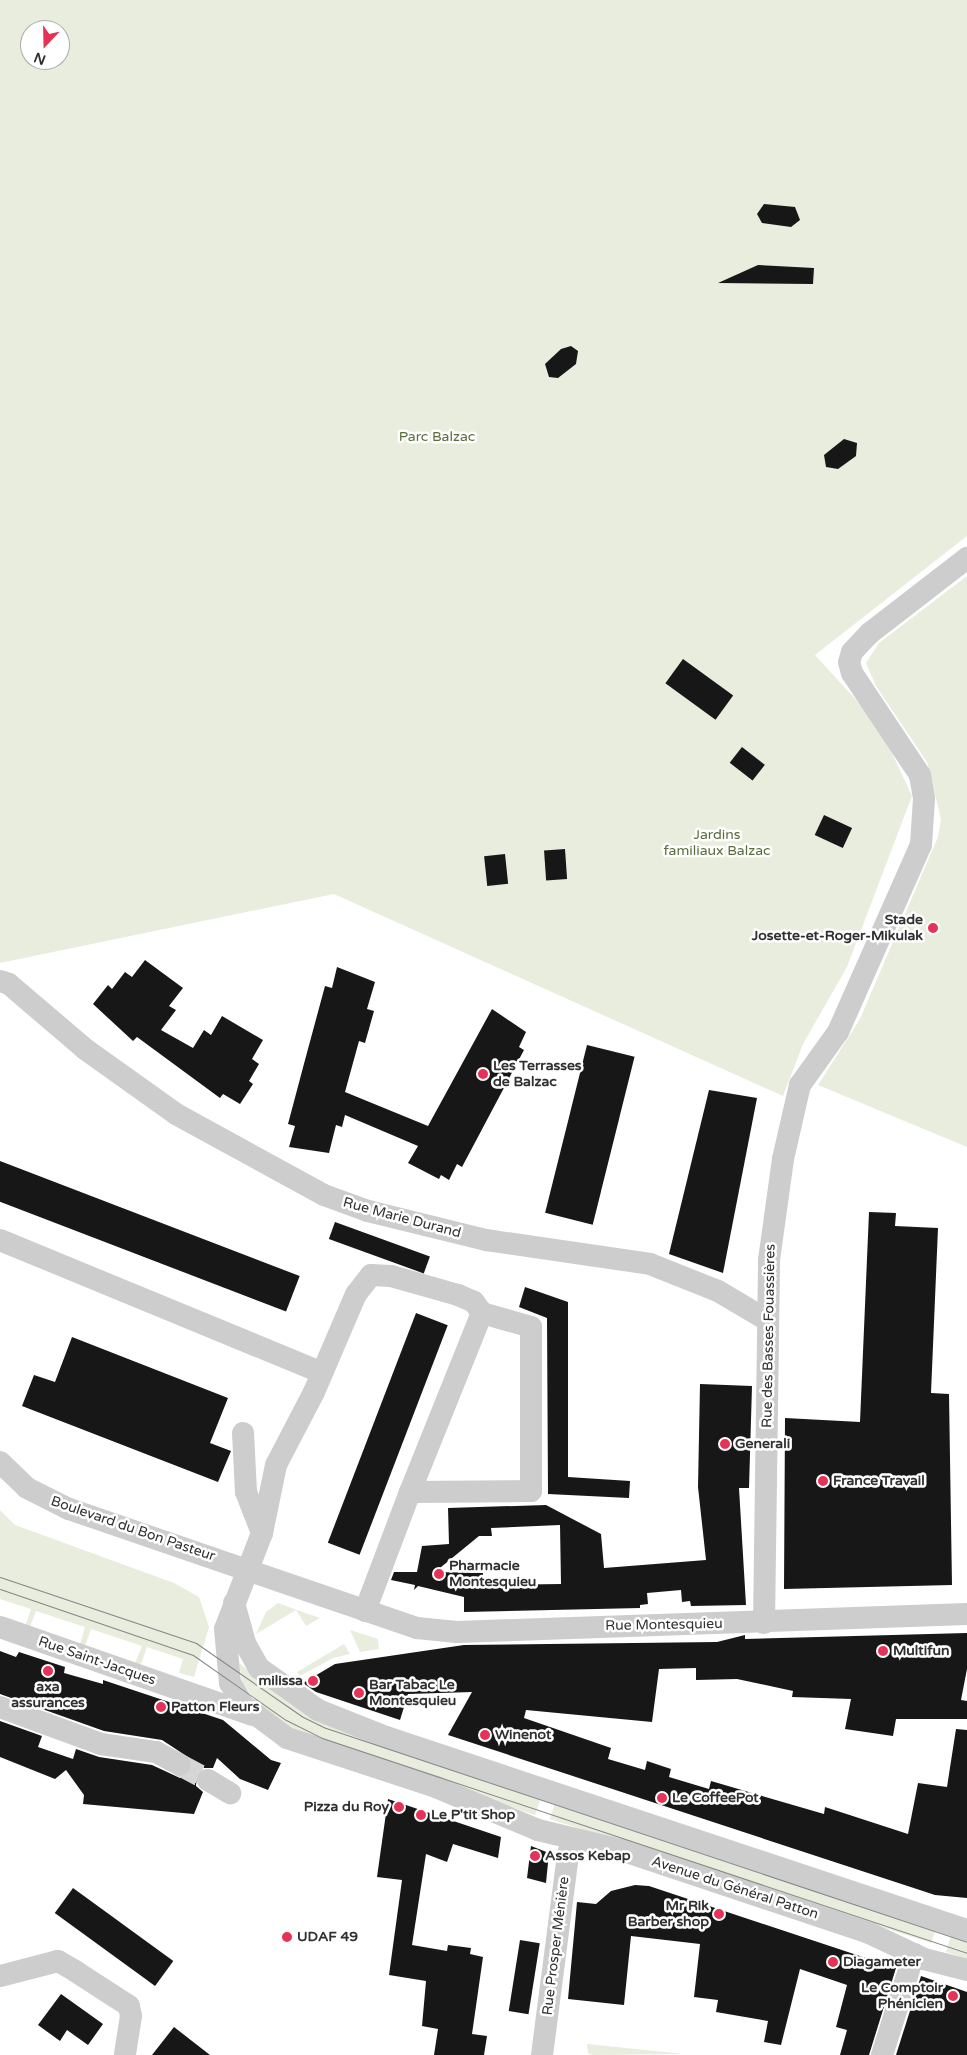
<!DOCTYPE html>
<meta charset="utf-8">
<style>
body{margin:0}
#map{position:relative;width:967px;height:2055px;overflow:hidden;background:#fff;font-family:"Varela Round",sans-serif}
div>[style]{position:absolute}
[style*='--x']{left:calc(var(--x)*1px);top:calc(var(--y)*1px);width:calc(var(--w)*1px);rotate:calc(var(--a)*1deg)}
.green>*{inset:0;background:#e8edde;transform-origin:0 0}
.building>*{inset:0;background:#171717;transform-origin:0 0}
.minor-tunnel>*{height:22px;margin-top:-11px;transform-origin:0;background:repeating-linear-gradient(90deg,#d6d6d6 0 22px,transparent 0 33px)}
.minor>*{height:22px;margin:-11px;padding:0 11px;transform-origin:11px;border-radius:11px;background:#cdcdcd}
.tram>*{height:1px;margin:-0.5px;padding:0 0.5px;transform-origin:0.5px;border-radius:0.5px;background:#858585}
.dots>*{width:14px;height:14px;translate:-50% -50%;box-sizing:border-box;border:2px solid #fff;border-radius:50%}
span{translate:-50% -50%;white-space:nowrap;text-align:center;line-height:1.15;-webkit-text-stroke:5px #fff;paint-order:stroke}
.park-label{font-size:14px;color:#596c3c}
.poi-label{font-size:14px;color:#303030;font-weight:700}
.right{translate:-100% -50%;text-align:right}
.left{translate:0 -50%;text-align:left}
.street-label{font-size:14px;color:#303030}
.north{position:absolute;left:20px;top:20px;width:50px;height:50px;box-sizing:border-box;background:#fff;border:1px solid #acacac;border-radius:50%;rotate:201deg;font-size:14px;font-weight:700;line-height:20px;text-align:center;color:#303030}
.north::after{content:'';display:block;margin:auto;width:18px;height:22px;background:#e63256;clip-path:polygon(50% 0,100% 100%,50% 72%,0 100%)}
</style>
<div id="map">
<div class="green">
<div style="clip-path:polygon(evenodd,0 0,967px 0,967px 536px,815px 655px,879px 725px,912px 796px,847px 967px,803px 1044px,783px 1096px,334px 894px,0 963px,0 0,30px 30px,60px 30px,60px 60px,30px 60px,30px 30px)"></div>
<div style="clip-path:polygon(967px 576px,967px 1147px,818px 1085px,860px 1019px,938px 837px,941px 819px,927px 762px,876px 686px,866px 663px,879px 643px)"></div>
<div style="clip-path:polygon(0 1510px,15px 1525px,174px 1583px,199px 1597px,209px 1627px,194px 1677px,179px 1673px,183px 1659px,147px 1647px,141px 1664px,135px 1663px,142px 1646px,91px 1629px,85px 1646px,80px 1644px,85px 1627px,36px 1611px,30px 1627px,25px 1626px,31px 1609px,0 1599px)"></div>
<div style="clip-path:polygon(278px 1603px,297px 1610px,320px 1618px,306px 1626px,296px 1610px,256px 1634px,266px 1612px)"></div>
<div style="clip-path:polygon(350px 1630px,378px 1639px,379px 1649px,360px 1652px)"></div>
<div style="clip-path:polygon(344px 1644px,350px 1654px,333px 1658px,300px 1676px,297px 1672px)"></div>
<div style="clip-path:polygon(239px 1663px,286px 1699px,542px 1795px,535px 1815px,304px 1738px,259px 1706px,242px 1682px)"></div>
<div style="left:556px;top:1800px;width:401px;height:20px;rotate:18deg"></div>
<div style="clip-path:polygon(952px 1932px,967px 1937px,967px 1959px,946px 1952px)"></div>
<div style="clip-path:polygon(587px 2044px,684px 2054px,593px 2055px,588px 2053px)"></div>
</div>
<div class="building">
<div style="clip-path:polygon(764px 204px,795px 207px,800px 220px,791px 227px,762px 223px,757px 214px)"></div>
<div style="clip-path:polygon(758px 265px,814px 268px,813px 284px,718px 283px)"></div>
<div style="clip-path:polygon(571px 346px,578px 351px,576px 364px,558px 378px,549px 377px,545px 364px,561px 349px)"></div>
<div style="clip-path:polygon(844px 439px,857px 443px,856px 456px,838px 469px,826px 467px,824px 455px)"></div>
<div style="left:683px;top:659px;width:62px;height:30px;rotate:36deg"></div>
<div style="left:742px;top:747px;width:29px;height:20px;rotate:38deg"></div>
<div style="left:824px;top:815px;width:31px;height:22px;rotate:25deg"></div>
<div style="left:565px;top:849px;width:30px;height:21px;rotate:86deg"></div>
<div style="left:505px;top:854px;width:30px;height:21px;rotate:84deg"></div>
<div style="clip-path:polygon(145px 960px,183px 988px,169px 1006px,176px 1010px,161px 1030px,193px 1048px,204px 1030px,211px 1035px,222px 1016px,263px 1040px,252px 1059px,259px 1064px,249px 1081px,253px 1084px,240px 1104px,223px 1094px,220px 1098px,137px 1037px,133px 1041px,93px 1004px,108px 985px,112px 989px,125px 972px,132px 977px)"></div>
<div style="clip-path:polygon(337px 967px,375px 982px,367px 1009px,374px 1011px,365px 1043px,359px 1041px,345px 1092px,428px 1126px,492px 1009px,526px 1032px,519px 1047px,524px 1050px,462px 1167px,457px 1164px,449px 1180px,441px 1175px,439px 1179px,408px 1163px,418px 1146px,345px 1115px,342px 1127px,336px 1125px,329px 1153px,289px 1147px,295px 1126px,288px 1124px,305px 1060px,325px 986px,332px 988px)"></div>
<div style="left:587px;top:1045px;width:49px;height:173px;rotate:14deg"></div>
<div style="clip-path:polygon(709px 1090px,757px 1098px,723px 1273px,669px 1254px)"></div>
<div style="left:0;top:1161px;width:321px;height:38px;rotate:21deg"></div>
<div style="clip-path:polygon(869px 1212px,896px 1213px,895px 1226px,938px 1228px,931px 1393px,949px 1394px,952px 1585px,784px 1589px,785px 1418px,860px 1422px)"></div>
<div style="left:335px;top:1222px;width:101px;height:18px;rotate:20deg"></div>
<div style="clip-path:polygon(525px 1287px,568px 1302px,568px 1477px,630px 1481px,629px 1498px,548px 1494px,547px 1318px,519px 1307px)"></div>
<div style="left:416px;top:1313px;width:34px;height:246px;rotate:21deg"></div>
<div style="clip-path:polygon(72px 1337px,228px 1398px,210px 1443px,231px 1451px,218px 1482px,22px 1406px,34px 1375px,55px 1382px)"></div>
<div style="clip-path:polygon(evenodd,700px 1384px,752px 1386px,749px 1488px,739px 1488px,746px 1605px,691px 1606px,690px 1601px,682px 1602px,681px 1590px,647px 1593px,648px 1604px,640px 1605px,640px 1608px,464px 1612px,464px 1597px,418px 1586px,414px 1590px,415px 1585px,391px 1580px,394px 1572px,417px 1572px,422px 1546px,449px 1544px,448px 1508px,546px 1505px,601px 1534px,604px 1568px,706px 1560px,698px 1487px,700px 1384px,560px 1525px,561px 1584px,483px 1585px,483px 1573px,435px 1572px,479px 1536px,492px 1536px,491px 1528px,560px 1525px)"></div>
<div style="clip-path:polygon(967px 1633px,967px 1669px,961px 1700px,967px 1701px,967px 1719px,896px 1719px,893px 1736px,845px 1729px,851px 1699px,792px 1697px,793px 1691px,737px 1679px,696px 1680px,696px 1668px,659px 1669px,652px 1722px,526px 1710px,524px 1718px,611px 1748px,608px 1759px,645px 1770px,647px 1761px,671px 1769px,669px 1777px,709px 1789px,711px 1781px,824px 1814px,825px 1807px,908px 1834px,918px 1783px,947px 1787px,956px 1729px,967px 1730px,967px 1898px,935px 1895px,448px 1735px,472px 1692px,408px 1694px,400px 1720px,316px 1692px,303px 1683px,335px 1664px,464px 1645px,717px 1642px,745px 1635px,745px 1639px)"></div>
<div style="clip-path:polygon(0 1651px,16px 1657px,19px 1652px,65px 1667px,64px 1673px,103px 1684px,103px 1680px,223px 1720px,271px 1760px,281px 1763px,268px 1790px,240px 1779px,217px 1758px,213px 1768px,202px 1768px,197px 1774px,196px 1786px,203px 1792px,194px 1814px,83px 1804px,84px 1795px,66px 1770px,55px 1779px,0 1757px,0 1721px,42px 1736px,38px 1747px,73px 1759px,76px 1749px,99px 1757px,152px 1765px,180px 1778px,191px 1772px,191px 1759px,162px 1740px,104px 1731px,0 1694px)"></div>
<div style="clip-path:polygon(388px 1799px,501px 1837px,498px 1858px,453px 1844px,447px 1862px,426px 1854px,412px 1945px,447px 1951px,448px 1945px,471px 1948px,470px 1954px,483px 1957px,472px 2034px,487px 2036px,484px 2055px,434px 2055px,438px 2029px,422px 2026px,426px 1981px,389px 1975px,402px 1880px,377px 1877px)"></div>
<div style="clip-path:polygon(531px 1846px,549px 1853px,546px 1883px,527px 1878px)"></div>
<div style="clip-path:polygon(635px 1885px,649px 1886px,896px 1968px,869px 2055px,840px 2055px,847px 2030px,836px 2027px,847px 1985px,800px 1969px,781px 2045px,764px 2042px,768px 2021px,716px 2012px,718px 2000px,694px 1997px,700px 1944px,631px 1936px,624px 2005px,568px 1999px,577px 1902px,596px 1904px,611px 1891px)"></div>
<div style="left:73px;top:1888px;width:124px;height:31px;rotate:36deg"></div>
<div style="left:520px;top:1940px;width:20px;height:72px;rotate:9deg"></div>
<div style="clip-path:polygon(921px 1976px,967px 1992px,967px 2055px,896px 2055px)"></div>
<div style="clip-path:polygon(61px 1994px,103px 2024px,88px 2045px,67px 2030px,60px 2041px,38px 2025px)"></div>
<div style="clip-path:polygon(174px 2027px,210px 2055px,152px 2055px)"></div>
</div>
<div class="minor-tunnel">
<div style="--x:180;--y:1765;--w:32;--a:28"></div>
</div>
<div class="minor">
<div style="--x:0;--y:981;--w:9;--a:18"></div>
<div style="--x:9;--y:984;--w:100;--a:40.5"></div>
<div style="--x:85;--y:1049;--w:112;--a:35.5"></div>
<div style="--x:176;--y:1114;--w:169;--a:28.7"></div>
<div style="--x:324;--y:1195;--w:47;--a:20"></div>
<div style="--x:368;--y:1211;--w:122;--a:13.8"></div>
<div style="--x:486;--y:1240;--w:166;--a:8.3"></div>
<div style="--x:650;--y:1264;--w:73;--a:21.7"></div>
<div style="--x:718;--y:1291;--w:57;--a:30.6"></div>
<div style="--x:0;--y:1240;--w:348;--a:22.4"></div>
<div style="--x:482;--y:1313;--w:14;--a:-126"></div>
<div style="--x:474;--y:1302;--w:17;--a:-156"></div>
<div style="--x:458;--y:1295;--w:70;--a:-164.2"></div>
<div style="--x:391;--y:1276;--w:20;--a:-177"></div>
<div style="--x:371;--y:1275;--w:24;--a:128"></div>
<div style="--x:356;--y:1294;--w:107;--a:113.2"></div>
<div style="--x:314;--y:1392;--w:82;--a:117.5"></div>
<div style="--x:276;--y:1465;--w:69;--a:101.6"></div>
<div style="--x:262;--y:1533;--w:103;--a:111.1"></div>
<div style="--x:225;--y:1629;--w:54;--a:84.7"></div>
<div style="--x:230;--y:1683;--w:26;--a:59"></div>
<div style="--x:243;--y:1705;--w:55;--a:36.9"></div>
<div style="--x:287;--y:1738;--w:157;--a:18.2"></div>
<div style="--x:436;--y:1787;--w:111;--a:22.9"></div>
<div style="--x:538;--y:1830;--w:85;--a:13.5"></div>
<div style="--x:621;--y:1850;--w:262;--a:18.5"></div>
<div style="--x:869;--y:1933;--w:61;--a:25.3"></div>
<div style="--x:924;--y:1959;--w:44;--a:14.3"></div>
<div style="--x:243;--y:1433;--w:59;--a:87.1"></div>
<div style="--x:246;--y:1492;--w:44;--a:68.7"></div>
<div style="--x:0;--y:1462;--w:37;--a:44"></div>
<div style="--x:27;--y:1488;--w:47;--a:26.6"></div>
<div style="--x:69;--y:1509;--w:368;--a:18.9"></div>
<div style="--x:417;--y:1628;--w:40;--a:5.7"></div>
<div style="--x:457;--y:1632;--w:510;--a:-2.02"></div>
<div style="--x:234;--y:1603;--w:41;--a:74.6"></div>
<div style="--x:245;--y:1643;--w:29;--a:61"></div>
<div style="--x:259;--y:1668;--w:72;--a:35.4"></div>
<div style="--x:318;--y:1710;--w:73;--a:21.7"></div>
<div style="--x:386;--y:1737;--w:612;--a:18.38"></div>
<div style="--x:365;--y:1611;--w:127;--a:-69.3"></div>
<div style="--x:410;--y:1492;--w:193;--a:-68.1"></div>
<div style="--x:482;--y:1313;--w:51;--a:15.9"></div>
<div style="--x:531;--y:1327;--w:164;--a:90"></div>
<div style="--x:531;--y:1491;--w:121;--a:179.5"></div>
<div style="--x:764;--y:1623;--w:363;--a:-89.2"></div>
<div style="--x:769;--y:1260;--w:102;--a:-82.1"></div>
<div style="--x:783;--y:1159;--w:76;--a:-77.1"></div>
<div style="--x:800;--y:1085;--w:65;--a:-54.4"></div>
<div style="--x:838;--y:1032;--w:205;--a:-66.1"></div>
<div style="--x:921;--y:845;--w:47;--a:-86.3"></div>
<div style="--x:924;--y:798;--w:23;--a:-100"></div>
<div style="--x:920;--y:775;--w:123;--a:-123.7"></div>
<div style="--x:852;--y:673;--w:11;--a:-105"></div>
<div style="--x:849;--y:662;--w:10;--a:-73"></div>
<div style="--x:852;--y:652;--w:26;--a:-47"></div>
<div style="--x:870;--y:633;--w:123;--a:-37.7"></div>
<div style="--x:0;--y:1627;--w:267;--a:19.2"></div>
<div style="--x:0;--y:1707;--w:108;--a:20.1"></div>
<div style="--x:101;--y:1744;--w:56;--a:8.3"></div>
<div style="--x:156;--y:1752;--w:27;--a:28"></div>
<div style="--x:208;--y:1780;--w:26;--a:31"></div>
<div style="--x:0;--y:1976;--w:60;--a:-14.5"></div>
<div style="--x:58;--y:1961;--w:20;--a:30"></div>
<div style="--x:75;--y:1971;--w:64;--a:32.9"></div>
<div style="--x:129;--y:2006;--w:10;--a:79"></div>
<div style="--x:131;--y:2016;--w:39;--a:99"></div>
<div style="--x:542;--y:2055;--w:203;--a:-82.6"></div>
<div style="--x:568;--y:1854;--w:16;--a:-72"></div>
<div style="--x:882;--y:2055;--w:106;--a:-72.4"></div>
</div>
<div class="tram">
<div style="--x:0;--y:1577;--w:207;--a:18.6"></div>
<div style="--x:196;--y:1643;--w:130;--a:34.7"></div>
<div style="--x:303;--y:1717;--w:25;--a:26"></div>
<div style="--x:326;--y:1728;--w:676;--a:18.46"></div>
<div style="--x:0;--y:1589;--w:204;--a:18.9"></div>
<div style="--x:193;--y:1655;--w:113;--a:35"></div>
<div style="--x:286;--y:1720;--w:40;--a:26.6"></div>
<div style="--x:322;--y:1738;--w:680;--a:18.43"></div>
</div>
<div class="dots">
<div style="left:933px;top:928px;background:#e63256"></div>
<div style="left:483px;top:1074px;background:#e63256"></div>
<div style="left:725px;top:1444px;background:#e63256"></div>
<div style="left:823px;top:1481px;background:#e63256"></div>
<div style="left:439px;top:1574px;background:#e63256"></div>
<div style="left:883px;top:1651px;background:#e63256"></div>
<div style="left:48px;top:1671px;background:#e63256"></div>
<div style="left:313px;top:1681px;background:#e63256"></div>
<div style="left:359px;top:1693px;background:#e63256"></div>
<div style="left:161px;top:1707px;background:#e63256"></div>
<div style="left:485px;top:1735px;background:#e63256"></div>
<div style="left:662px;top:1798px;background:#e63256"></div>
<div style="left:399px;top:1807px;background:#e63256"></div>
<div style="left:421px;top:1815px;background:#e63256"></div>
<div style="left:535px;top:1856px;background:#e63256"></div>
<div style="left:719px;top:1914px;background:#e63256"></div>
<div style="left:287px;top:1937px;background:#e63256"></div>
<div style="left:833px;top:1962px;background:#e63256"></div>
<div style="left:953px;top:1996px;background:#e63256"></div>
</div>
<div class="park-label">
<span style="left:437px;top:437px">Parc Balzac</span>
<span style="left:717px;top:843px">Jardins<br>familiaux Balzac</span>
</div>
<div class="poi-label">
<span class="right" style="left:923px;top:928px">Stade<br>Josette-et-Roger-Mikulak</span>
<span class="left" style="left:493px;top:1074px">Les Terrasses<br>de Balzac</span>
<span class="left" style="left:735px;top:1444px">Generali</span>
<span class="left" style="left:833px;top:1481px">France Travail</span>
<span class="left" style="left:449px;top:1574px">Pharmacie<br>Montesquieu</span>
<span class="left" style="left:893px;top:1651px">Multifun</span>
<span class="right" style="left:303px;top:1681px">milissa</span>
<span class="left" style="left:369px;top:1693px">Bar Tabac Le<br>Montesquieu</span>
<span style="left:48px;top:1695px">axa<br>assurances</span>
<span class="left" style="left:171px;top:1707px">Patton Fleurs</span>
<span class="left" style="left:495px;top:1735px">Winenot</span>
<span class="left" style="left:672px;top:1798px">Le CoffeePot</span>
<span class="right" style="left:389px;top:1807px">Pizza du Roy</span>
<span class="left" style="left:431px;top:1815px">Le P'tit Shop</span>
<span class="left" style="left:545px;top:1856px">Assos Kebap</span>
<span class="right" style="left:709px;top:1914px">Mr Rik<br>Barber shop</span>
<span class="left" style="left:297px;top:1937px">UDAF 49</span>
<span class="left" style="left:843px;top:1962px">Diagameter</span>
<span class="right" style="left:943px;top:1996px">Le Comptoir<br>Phénicien</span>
</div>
<div class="street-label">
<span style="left:402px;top:1218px;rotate:15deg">Rue Marie Durand</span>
<span style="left:769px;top:1336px;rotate:-89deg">Rue des Basses Fouassières</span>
<span style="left:133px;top:1529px;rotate:19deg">Boulevard du Bon Pasteur</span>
<span style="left:664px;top:1625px;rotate:-1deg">Rue Montesquieu</span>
<span style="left:97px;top:1661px;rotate:19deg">Rue Saint-Jacques</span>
<span style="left:735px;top:1888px;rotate:18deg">Avenue du Général Patton</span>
<span style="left:556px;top:1946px;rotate:-83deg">Rue Prosper Ménière</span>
</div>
<div class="north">N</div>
</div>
